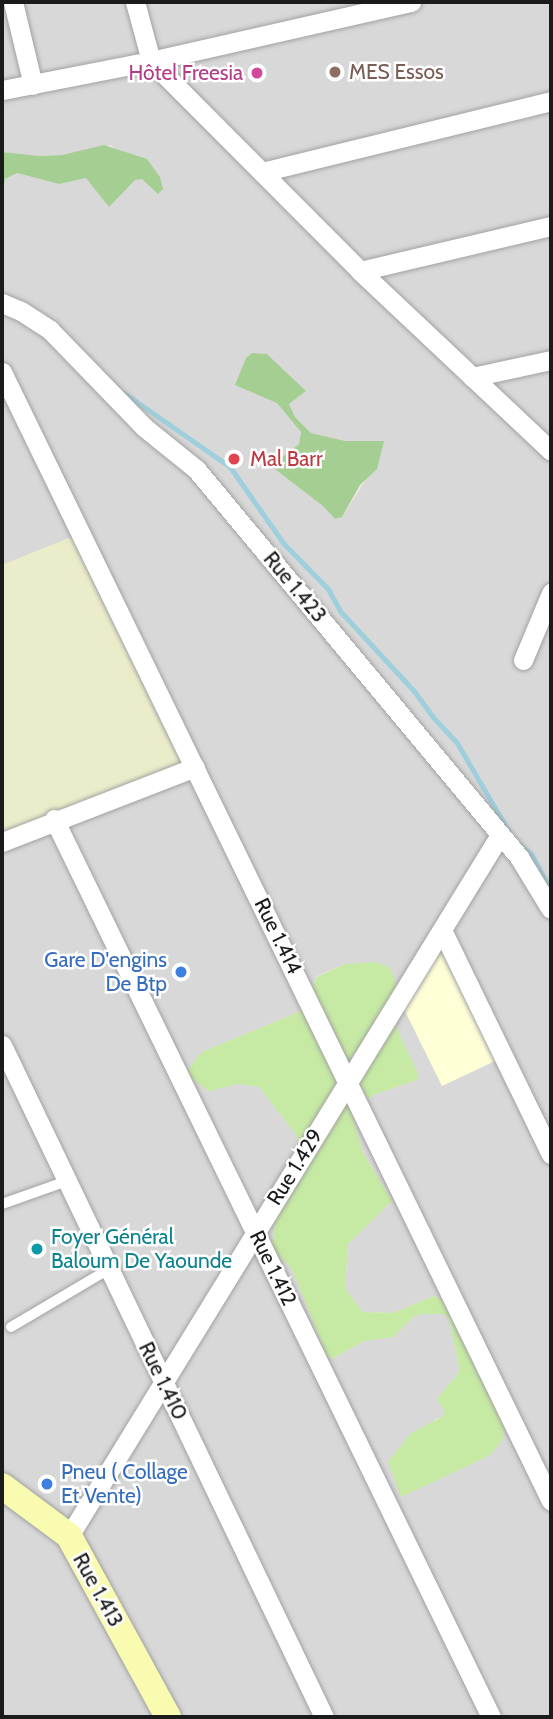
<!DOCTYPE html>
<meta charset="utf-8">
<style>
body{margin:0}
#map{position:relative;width:553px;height:1719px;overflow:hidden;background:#ede8e0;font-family:Cabin,sans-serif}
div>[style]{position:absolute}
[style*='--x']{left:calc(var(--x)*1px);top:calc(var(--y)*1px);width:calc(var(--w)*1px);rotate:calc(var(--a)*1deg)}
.residential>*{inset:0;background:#d9d8d8}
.education>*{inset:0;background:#ffffd7}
.farmland>*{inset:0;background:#ebedca}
.grass>*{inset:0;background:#c6eaa3}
.forest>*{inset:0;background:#a5ce93}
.stream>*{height:5px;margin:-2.5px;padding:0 2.5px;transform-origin:2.5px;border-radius:2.5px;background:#9ecfdc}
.roads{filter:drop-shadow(0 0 2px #a2a2a2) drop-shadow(0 0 2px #a2a2a2)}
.lane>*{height:10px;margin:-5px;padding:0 5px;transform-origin:5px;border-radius:5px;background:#fff}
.street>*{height:19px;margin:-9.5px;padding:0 9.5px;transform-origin:9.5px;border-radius:9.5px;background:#fff}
.secondary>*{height:26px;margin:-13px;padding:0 13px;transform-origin:13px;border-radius:13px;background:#f8fbb0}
.dots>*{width:19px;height:19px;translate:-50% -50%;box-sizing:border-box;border:4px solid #fff;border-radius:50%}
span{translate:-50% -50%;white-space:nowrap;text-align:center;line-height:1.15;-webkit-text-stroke:5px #fff;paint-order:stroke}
.education-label{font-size:21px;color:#785e54}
.left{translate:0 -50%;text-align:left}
.hotel-label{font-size:21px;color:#b23c85}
.right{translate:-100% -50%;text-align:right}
.health-label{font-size:21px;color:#be3a42}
.street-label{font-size:21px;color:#1b1b1b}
.shop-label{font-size:21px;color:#366cbe}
.culture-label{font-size:21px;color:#0d838f}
.frame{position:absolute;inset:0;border:4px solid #1b1b1b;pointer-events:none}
</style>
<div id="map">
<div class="residential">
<div style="clip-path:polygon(evenodd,2px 2px,551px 2px,551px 1717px,2px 1717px,2px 201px,5px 179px,17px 173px,59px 184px,86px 178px,142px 179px,111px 145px,62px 155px,40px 156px,2px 152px,2px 2px,267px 354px,306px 391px,289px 404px,295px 417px,311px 433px,344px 441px,384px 441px,371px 472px,342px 517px,335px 519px,323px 506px,272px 466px,299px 444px,301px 432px,277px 403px,267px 354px,2px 2px,345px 964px,394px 1022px,417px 1072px,417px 1080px,373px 1095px,352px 1115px,363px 1153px,392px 1201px,348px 1244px,345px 1289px,363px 1312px,393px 1313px,434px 1296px,448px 1302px,489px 1456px,402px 1496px,435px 1419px,442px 1417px,446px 1411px,437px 1399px,460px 1371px,449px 1320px,444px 1314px,422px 1314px,414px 1316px,393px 1337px,364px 1341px,332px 1359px,326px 1354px,292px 1269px,272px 1247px,276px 1212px,308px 1169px,296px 1135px,259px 1087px,238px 1084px,202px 1052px,299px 1012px,317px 976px,345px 964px)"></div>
</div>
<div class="education">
<div style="clip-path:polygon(442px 946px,495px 1061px,442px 1086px,404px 1009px)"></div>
</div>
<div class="farmland">
<div style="clip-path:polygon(81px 533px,193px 763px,2px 836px,2px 565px)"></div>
</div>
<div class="grass">
<div style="clip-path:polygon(376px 962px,390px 968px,396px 982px,394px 1022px,417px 1072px,417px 1080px,373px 1095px,352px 1115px,363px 1153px,392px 1201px,348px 1244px,345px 1289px,363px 1312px,393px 1313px,434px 1296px,448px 1302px,504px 1422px,504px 1438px,489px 1456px,401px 1497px,388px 1462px,411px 1433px,442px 1417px,445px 1411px,437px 1399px,460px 1371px,449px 1320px,444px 1314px,422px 1314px,414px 1316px,393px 1337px,364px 1341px,332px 1359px,326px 1354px,292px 1269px,272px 1247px,276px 1212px,308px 1169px,296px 1135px,259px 1087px,238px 1084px,209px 1091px,191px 1078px,189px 1068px,202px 1052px,299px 1012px,317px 977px,345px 964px)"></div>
</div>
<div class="forest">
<div style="clip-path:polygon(104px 145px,147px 159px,160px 177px,163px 189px,158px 194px,142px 179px,135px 180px,109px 207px,86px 178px,59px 184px,17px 173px,5px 179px,2px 201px,2px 152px,40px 156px,62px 155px)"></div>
<div style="clip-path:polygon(252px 353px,267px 354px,306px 391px,289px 404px,295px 417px,311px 433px,345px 441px,384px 441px,377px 469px,360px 485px,342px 517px,335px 519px,323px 506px,271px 466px,299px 444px,301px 432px,277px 403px,235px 385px,246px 358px)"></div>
</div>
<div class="stream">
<div style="--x:124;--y:393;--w:129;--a:34.9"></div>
<div style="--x:230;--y:467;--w:94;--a:55"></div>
<div style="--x:284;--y:544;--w:63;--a:45.6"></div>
<div style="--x:328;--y:589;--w:25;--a:61"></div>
<div style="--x:340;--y:611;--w:109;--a:47.2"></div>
<div style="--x:414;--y:691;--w:31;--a:54"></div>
<div style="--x:432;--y:716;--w:37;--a:47"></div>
<div style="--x:457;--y:743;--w:103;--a:59.7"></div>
<div style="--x:520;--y:845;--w:14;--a:39"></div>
<div style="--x:531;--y:854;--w:42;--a:61.6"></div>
</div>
<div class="roads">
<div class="lane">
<div style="--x:2;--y:1204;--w:69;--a:-19.5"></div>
<div style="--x:11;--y:1327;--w:114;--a:-30.6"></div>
</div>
<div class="street">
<div style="--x:13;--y:2;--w:85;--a:76.5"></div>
<div style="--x:135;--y:2;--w:61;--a:74.8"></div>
<div style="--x:151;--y:61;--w:296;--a:45.1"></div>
<div style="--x:360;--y:271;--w:262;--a:43.3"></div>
<div style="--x:2;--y:90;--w:152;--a:-11"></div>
<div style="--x:151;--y:61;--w:267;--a:-12.8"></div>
<div style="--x:262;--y:172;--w:298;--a:-13.8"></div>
<div style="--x:360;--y:271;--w:196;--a:-13.3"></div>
<div style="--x:2;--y:303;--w:21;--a:23"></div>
<div style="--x:21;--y:311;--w:35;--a:33"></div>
<div style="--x:50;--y:330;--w:135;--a:45.9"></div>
<div style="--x:144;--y:427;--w:67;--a:38.9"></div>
<div style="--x:196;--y:469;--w:505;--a:50.22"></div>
<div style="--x:519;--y:857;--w:60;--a:58.7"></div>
<div style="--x:2;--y:372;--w:1255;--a:64.07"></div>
<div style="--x:472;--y:377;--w:81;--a:-12.1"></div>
<div style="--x:523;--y:660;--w:73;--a:-67.3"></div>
<div style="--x:54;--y:819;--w:999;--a:64.05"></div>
<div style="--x:2;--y:842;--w:207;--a:-21.2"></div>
<div style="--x:442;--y:930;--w:249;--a:64.1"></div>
<div style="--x:2;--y:1045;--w:745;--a:64.4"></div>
<div style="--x:69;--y:1536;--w:823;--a:-58.42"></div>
</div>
<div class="secondary">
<div style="--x:2;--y:1486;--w:84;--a:36.7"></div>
<div style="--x:69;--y:1536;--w:206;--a:61.3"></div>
</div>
</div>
<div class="dots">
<div style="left:335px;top:72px;background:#8d6e63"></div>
<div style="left:257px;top:73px;background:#d1479c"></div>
<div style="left:234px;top:459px;background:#e0444e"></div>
<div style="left:181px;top:972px;background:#3f7fe0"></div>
<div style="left:37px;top:1249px;background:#0f9aa8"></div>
<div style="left:47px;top:1484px;background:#3f7fe0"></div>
</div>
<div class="education-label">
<span class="left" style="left:349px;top:72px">MES Essos</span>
</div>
<div class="hotel-label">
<span class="right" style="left:243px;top:73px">Hôtel Freesia</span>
</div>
<div class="health-label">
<span class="left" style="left:250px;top:459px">Mal Barr</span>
</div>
<div class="street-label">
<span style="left:295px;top:587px;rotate:50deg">Rue 1.423</span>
<span style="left:278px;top:936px;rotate:64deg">Rue 1.414</span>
<span style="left:295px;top:1167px;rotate:-58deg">Rue 1.429</span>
<span style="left:273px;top:1268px;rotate:64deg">Rue 1.412</span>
<span style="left:163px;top:1381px;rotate:64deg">Rue 1.410</span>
<span style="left:98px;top:1590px;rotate:61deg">Rue 1.413</span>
</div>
<div class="shop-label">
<span class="right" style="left:167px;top:972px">Gare D'engins<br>De Btp</span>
<span class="left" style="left:61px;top:1484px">Pneu ( Collage<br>Et Vente)</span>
</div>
<div class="culture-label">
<span class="left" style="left:51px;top:1249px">Foyer Général<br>Baloum De Yaounde</span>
</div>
<div class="frame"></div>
</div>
